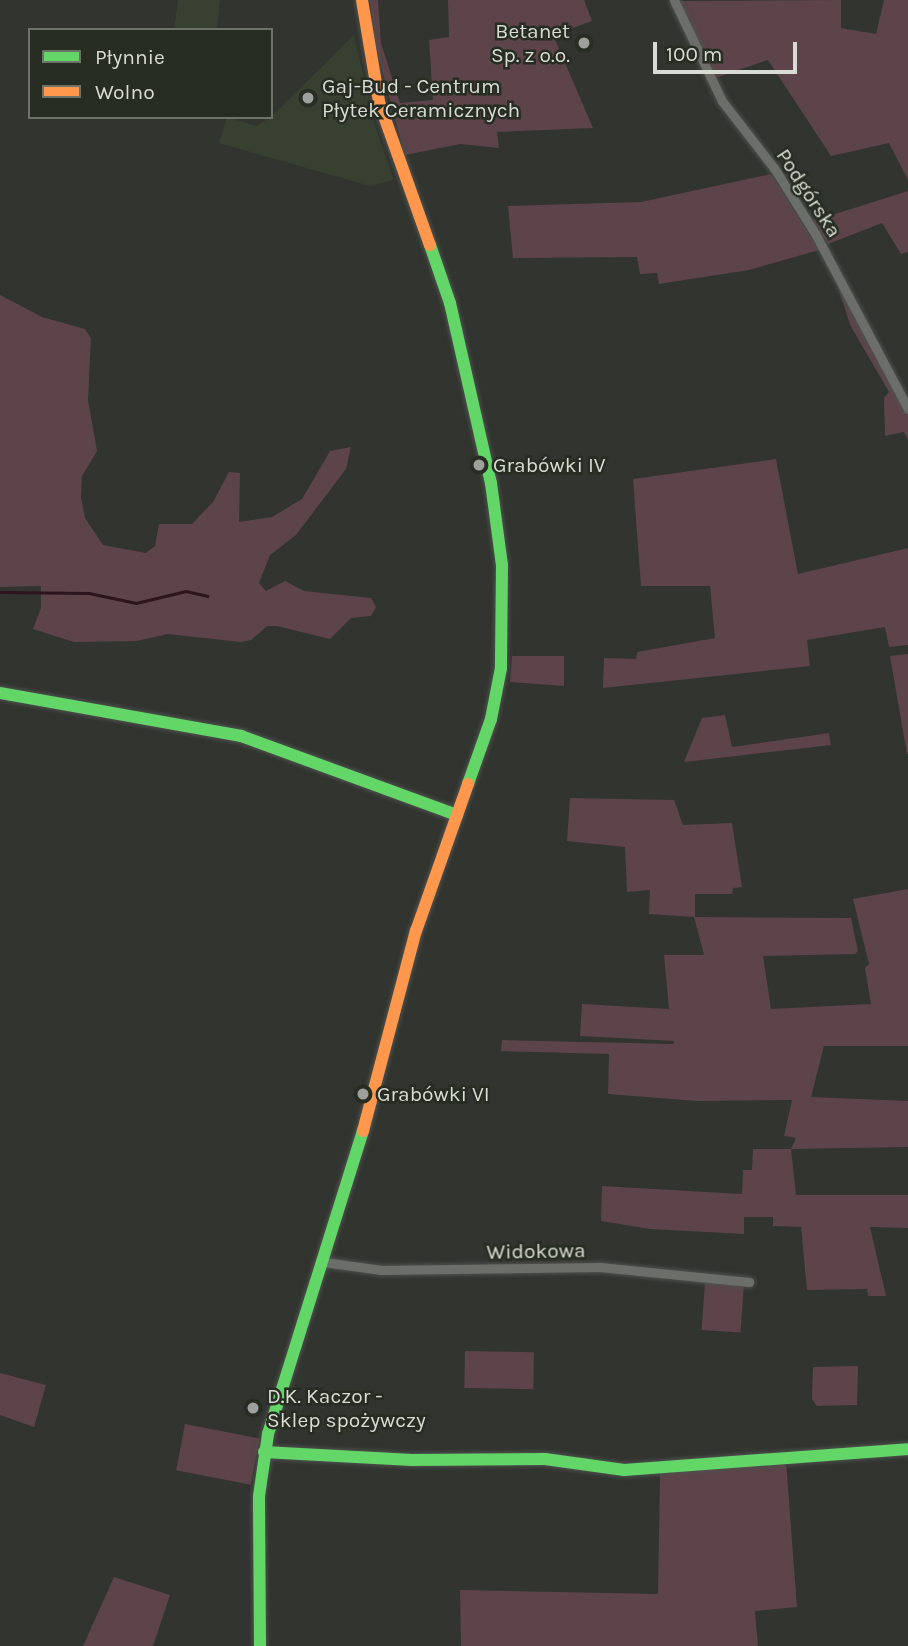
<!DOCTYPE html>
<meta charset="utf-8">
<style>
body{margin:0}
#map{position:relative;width:908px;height:1646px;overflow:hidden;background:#31342f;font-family:Karla,sans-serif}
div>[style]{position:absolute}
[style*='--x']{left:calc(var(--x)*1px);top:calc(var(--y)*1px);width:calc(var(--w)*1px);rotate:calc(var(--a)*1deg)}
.built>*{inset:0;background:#384031}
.green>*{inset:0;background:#5d444a;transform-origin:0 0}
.stream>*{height:2.5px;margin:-1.25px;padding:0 1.25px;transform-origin:1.25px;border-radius:1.25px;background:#2c151d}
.roads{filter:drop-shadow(0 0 2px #4f514e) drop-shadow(0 0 2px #4f514e)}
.street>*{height:9px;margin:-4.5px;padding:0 4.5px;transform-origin:4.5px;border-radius:4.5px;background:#6c6e6a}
.fast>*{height:12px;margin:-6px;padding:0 6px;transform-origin:6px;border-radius:6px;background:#63d668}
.slow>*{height:12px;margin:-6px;padding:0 6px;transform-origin:6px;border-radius:6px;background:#ff974d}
.dots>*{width:19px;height:19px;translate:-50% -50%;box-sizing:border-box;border:4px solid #272d23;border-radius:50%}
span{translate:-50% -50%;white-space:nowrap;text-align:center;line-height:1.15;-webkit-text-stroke:5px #272d23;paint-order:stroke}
.poi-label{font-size:21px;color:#d8dcd5}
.right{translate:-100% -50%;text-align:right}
.left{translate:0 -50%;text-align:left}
.street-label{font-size:21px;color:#d8dcd5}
.legend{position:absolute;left:28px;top:28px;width:245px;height:91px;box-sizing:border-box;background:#272d23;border:2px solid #6e736a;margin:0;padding:9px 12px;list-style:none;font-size:21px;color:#d8dcd5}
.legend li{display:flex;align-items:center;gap:14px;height:35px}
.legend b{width:35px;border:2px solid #6e736a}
.scale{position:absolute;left:653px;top:42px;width:144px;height:32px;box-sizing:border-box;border:4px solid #d8dcd5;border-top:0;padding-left:9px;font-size:21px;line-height:24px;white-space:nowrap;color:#d8dcd5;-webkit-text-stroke:5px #272d23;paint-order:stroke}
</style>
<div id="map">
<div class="built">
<div style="clip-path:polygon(178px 0,220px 0,217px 30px,174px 30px)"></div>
<div style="clip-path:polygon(354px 35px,375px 126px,394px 180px,370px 186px,219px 143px,227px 117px,256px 126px,271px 117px)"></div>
</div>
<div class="green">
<div style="clip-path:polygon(370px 0,378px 0,381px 43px,400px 103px,433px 100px,429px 40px,449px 37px,448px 0,584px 0,592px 21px,553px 35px,593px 128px,497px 132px,499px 148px,460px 144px,405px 155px,375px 44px)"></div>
<div style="clip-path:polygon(841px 0,841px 28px,876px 34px,884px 0,908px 0,908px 180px,889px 143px,831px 156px,768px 60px,715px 78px,680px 1px)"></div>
<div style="clip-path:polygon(771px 174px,819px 250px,749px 270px,659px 284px,657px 273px,640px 274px,637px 257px,513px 258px,508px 206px,641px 202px)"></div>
<div style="clip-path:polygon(908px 191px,908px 252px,901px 254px,882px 223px,828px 244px,813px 221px)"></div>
<div style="clip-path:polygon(833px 270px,908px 415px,908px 440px,904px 432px,885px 436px,884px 398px,889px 392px,850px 325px)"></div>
<div style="clip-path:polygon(0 295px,42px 317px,85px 329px,91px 338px,88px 400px,97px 451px,82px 476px,81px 497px,85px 518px,103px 545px,146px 553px,155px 546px,159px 524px,192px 524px,213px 502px,229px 472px,240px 473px,239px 522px,272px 517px,302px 499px,330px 451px,351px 447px,346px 469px,296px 535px,270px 555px,259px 583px,266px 591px,285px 581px,304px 591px,371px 598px,376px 607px,371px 616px,351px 618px,330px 639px,277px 626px,267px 626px,251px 640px,241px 642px,168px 634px,137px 641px,74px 642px,33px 629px,41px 608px,41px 586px,0 587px)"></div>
<div style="clip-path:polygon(776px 459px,798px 574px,908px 548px,908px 645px,889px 647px,885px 627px,807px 640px,810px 666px,603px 688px,604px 658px,636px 659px,637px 652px,715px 638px,710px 586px,641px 586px,633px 479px)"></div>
<div style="clip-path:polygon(908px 654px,908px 754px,907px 754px,890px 656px)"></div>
<div style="clip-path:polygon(512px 656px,564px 656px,564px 686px,510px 682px)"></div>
<div style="clip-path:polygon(725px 715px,732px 747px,829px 733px,831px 745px,684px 762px,702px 718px)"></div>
<div style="clip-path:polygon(570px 798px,674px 800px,683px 825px,732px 823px,742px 887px,733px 888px,732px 894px,695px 894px,695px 917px,851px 918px,858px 951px,855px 954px,763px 956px,771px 1009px,871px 1004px,865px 968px,869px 964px,853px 899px,908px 889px,908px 1046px,824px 1046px,811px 1097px,908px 1101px,908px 1147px,791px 1149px,796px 1195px,908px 1195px,908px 1228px,870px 1227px,886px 1296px,868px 1296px,867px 1289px,807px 1290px,801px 1227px,773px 1226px,773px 1217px,744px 1217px,744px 1234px,650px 1229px,601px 1221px,602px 1186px,742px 1194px,743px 1170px,752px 1170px,753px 1149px,791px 1149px,796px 1138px,784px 1136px,792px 1100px,697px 1101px,608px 1094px,609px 1054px,501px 1051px,502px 1040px,674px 1044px,674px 1041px,580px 1036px,582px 1004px,669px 1009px,664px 955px,704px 955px,694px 917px,649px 914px,650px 890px,627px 892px,625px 847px,567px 841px)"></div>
<div style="left:705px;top:1282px;width:39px;height:48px;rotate:4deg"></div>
<div style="left:465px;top:1351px;width:69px;height:37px;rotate:1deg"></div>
<div style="clip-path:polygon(858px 1366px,857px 1405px,817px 1406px,812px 1399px,813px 1367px)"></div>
<div style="clip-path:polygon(0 1373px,46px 1385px,34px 1427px,0 1415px)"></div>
<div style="left:185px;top:1424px;width:76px;height:47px;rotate:11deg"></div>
<div style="clip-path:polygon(786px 1461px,797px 1607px,755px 1611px,758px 1646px,461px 1646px,460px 1590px,658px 1594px,660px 1473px)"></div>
<div style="clip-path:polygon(114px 1577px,170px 1595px,153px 1646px,83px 1646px)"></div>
</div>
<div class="stream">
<div style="--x:0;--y:592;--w:89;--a:0.6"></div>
<div style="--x:89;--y:593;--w:48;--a:12"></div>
<div style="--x:136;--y:603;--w:51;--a:-13.5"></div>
<div style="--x:186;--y:591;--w:22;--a:13"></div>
</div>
<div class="roads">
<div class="street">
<div style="--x:674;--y:0;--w:112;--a:64.6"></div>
<div style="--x:722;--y:101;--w:85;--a:52.2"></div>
<div style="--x:774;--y:168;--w:79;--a:57.9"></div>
<div style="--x:816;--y:235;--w:197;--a:62.1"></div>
<div style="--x:324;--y:1262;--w:58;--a:8"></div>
<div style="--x:381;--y:1270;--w:219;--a:-0.8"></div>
<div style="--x:600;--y:1267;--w:150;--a:5.7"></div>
</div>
<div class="fast">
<div style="--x:430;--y:245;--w:61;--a:71"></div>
<div style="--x:450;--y:303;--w:185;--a:77.2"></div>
<div style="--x:491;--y:483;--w:83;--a:82.4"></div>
<div style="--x:502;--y:565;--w:103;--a:90.6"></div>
<div style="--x:501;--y:668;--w:52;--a:101.1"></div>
<div style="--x:491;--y:719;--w:69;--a:109.5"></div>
<div style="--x:0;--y:693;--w:245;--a:10.1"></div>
<div style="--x:241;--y:736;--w:230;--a:20.1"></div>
<div style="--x:264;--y:1452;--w:148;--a:3.1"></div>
<div style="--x:412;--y:1460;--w:133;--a:-0.4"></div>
<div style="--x:545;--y:1459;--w:80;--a:7.9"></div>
<div style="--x:624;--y:1470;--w:285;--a:-4.2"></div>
<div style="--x:260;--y:1646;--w:150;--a:-90.4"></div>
<div style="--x:259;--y:1496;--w:63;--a:-81.7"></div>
<div style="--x:268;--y:1434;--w:318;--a:-72.6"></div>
</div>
<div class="slow">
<div style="--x:362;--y:0;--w:103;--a:80.5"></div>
<div style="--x:379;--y:102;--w:152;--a:70.4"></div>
<div style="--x:363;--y:1131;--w:207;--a:-75.2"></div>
<div style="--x:416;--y:931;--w:156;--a:-70.5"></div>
</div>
</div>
<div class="dots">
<div style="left:584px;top:43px;background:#9ea19b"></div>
<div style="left:308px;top:98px;background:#9ea19b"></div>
<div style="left:479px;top:465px;background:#9ea19b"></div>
<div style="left:363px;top:1094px;background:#9ea19b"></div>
<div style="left:253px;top:1408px;background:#9ea19b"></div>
</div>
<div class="poi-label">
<span class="right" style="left:570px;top:43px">Betanet<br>Sp. z o.o.</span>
<span class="left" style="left:322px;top:98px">Gaj-Bud - Centrum<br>Płytek Ceramicznych</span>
<span class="left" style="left:493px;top:465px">Grabówki IV</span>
<span class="left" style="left:377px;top:1094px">Grabówki VI</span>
<span class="left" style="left:267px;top:1408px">D.K. Kaczor -<br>Sklep spożywczy</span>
</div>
<div class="street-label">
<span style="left:809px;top:193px;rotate:57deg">Podgórska</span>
<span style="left:536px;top:1251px;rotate:-1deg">Widokowa</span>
</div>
<ul class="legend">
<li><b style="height:9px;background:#63d668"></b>Płynnie</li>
<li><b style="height:9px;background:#ff974d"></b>Wolno</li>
</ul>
<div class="scale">100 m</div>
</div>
